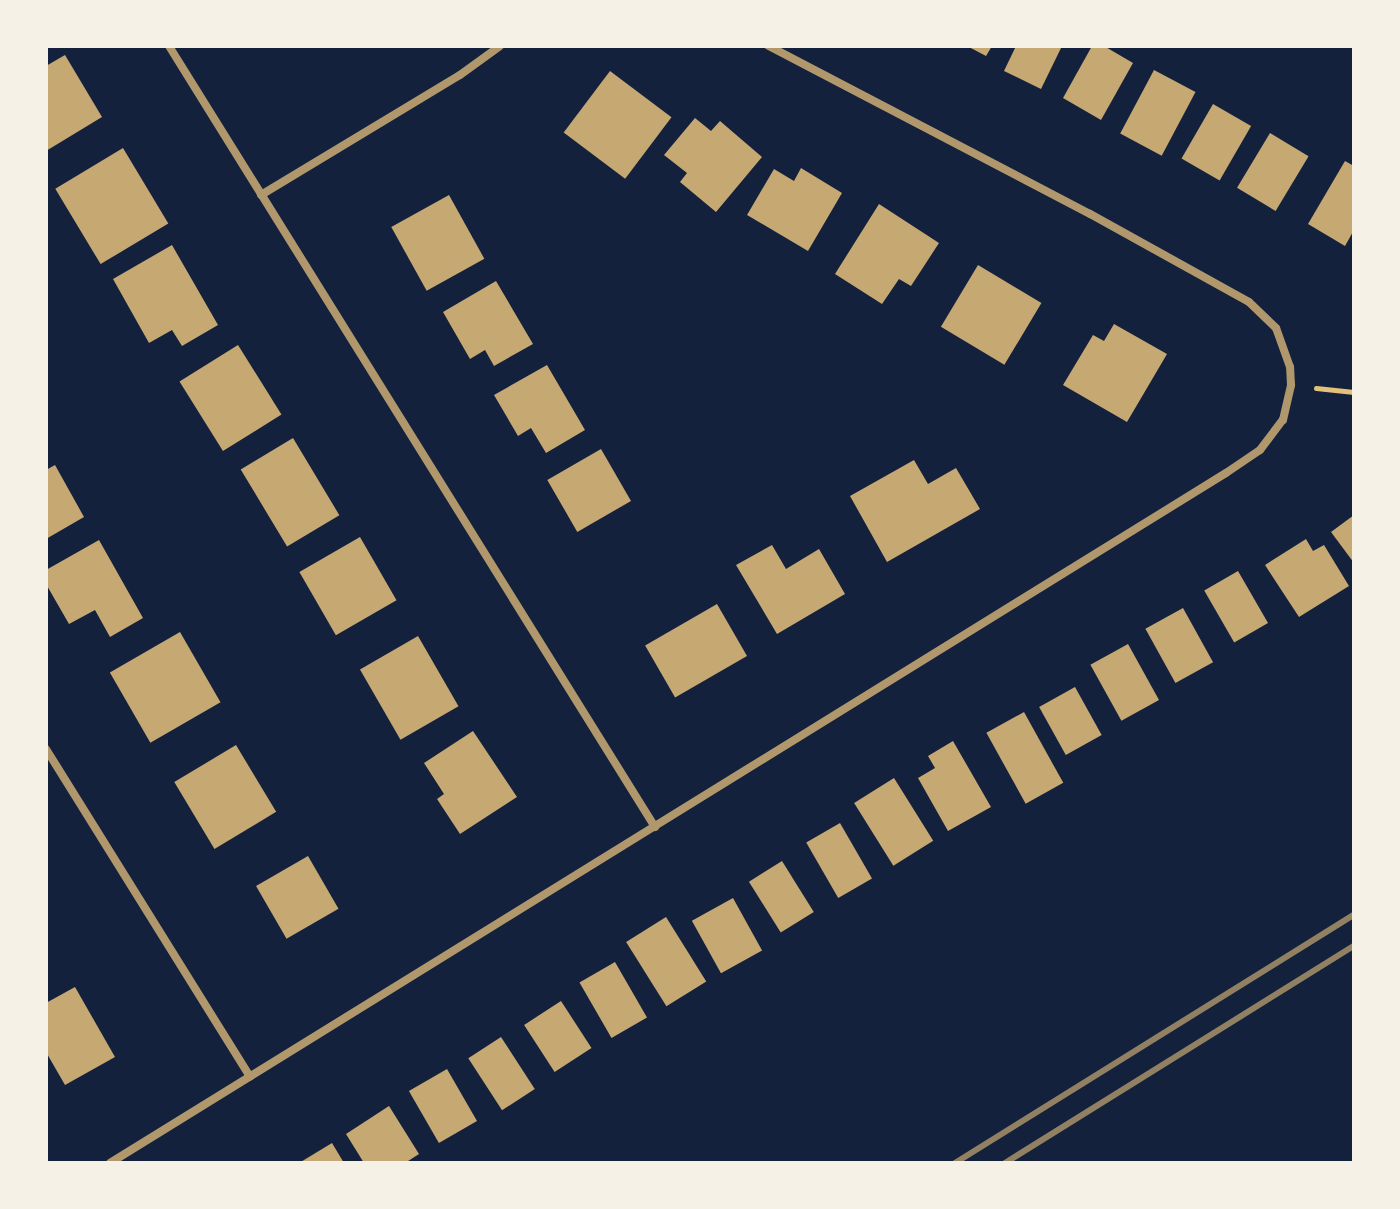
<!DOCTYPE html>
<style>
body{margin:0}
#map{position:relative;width:1400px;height:1209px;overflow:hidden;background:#14213d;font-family:Karla,sans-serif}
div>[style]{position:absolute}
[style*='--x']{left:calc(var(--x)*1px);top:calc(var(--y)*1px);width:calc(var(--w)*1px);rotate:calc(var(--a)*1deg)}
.building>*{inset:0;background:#c6a872;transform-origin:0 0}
.path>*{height:5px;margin:-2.5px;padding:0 2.5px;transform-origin:2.5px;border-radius:2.5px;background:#e5c07b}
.minor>*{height:8px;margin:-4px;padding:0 4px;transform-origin:4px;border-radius:4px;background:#b1986c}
.rail>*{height:6px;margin:-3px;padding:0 3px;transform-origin:3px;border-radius:3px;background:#918062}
span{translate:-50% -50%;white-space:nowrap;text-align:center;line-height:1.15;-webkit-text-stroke:8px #f6f1e7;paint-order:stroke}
.frame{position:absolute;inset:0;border:48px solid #f6f1e7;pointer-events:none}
</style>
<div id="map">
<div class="building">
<div style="clip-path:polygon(967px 46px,992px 46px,986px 56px)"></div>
<div style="clip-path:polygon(1016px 46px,1062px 46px,1041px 89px,1004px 71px)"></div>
<div style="clip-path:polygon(1092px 46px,1104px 46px,1133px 63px,1101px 120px,1063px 98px)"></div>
<div style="clip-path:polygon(65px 55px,102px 117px,46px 151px,46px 66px)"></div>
<div style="left:1154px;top:70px;width:47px;height:72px;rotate:28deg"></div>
<div style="left:610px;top:71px;width:77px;height:77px;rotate:37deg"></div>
<div style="left:1213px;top:104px;width:44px;height:63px;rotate:30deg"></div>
<div style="clip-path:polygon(695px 118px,711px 131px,720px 121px,762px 157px,716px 212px,680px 182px,687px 173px,664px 155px)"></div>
<div style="left:1270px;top:133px;width:45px;height:64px;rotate:31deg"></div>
<div style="left:123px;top:148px;width:88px;height:79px;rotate:59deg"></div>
<div style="clip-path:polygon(1345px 161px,1354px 166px,1354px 230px,1345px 246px,1308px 224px)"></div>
<div style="clip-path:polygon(801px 168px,842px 193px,808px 251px,747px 215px,774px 169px,794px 181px)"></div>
<div style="left:449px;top:195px;width:73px;height:66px;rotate:61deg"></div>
<div style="clip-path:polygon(879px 204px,939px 243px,911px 286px,899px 279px,882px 304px,835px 274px)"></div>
<div style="clip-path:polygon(172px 245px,218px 325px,182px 346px,172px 330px,149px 343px,113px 279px)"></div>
<div style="left:978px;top:265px;width:74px;height:72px;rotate:31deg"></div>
<div style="clip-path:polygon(496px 281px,533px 344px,494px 366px,485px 350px,470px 359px,443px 312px)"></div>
<div style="clip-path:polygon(1114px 324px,1167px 354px,1127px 422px,1063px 385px,1093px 335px,1104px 341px)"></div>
<div style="left:238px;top:345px;width:82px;height:69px;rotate:58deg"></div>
<div style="clip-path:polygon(547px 365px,585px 430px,546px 453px,531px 428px,518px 436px,494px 395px)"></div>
<div style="left:293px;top:438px;width:90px;height:61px;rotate:59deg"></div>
<div style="left:601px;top:449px;width:60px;height:62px;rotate:60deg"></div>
<div style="clip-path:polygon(914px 460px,928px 484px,956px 468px,980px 509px,887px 562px,850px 496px)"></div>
<div style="clip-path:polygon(55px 465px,84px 517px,46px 539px,46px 470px)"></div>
<div style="clip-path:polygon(1354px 515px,1354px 563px,1331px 532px)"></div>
<div style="left:360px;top:537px;width:73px;height:70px;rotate:60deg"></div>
<div style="clip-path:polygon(1306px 539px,1313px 551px,1324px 545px,1349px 586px,1299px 617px,1265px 565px)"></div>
<div style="clip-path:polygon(99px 540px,143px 618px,110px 637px,95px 610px,69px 624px,46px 584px,46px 570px)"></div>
<div style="clip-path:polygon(772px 545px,786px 569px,819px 549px,845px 594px,777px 634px,736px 565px)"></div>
<div style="left:1238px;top:571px;width:60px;height:39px;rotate:60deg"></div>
<div style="left:717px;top:604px;width:60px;height:83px;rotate:60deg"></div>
<div style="left:1183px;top:608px;width:62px;height:43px;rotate:61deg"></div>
<div style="left:180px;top:632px;width:81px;height:81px;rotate:60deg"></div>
<div style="left:418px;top:636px;width:81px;height:67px;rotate:60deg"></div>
<div style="left:1128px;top:644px;width:64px;height:43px;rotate:61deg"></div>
<div style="left:1075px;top:687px;width:55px;height:41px;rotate:61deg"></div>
<div style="left:1024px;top:712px;width:81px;height:43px;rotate:61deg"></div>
<div style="clip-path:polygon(473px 731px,517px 797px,460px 834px,437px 799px,444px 794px,424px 763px)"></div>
<div style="clip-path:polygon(953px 741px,991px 807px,948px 831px,918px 778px,935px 768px,928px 756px)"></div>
<div style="left:236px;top:745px;width:78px;height:72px;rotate:59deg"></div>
<div style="left:894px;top:778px;width:74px;height:47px;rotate:58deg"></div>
<div style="left:840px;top:823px;width:64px;height:39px;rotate:60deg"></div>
<div style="left:308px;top:856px;width:61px;height:60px;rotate:60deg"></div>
<div style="left:782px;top:861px;width:60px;height:39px;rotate:58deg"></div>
<div style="left:733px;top:898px;width:60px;height:47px;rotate:61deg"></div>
<div style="left:666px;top:917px;width:76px;height:47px;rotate:58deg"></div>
<div style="left:615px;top:962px;width:64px;height:41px;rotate:60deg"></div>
<div style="clip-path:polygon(75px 987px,115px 1057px,65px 1085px,46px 1052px,46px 1003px)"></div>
<div style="left:561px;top:1001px;width:56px;height:44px;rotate:57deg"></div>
<div style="left:501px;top:1037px;width:62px;height:39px;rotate:57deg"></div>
<div style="left:447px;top:1069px;width:60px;height:44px;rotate:60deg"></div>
<div style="clip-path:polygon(389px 1106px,419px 1154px,405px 1163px,364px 1163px,346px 1134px)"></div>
<div style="clip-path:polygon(332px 1143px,344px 1163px,299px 1163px)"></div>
</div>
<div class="path">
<div style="--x:1316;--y:388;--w:38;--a:6"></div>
</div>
<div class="minor">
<div style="--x:169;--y:46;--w:920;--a:58.11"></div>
<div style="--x:261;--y:195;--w:232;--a:-31.1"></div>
<div style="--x:460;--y:75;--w:49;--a:-35.9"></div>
<div style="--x:46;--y:749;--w:386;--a:58.1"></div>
<div style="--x:110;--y:1163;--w:1312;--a:-31.73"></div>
<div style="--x:1226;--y:473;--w:41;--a:-34.1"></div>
<div style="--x:1260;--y:450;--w:38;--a:-53"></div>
<div style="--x:1283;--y:420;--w:36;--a:-77"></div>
<div style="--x:1291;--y:385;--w:18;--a:-93"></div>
<div style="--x:1290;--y:367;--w:41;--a:-109.7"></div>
<div style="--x:1276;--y:328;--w:37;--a:-136"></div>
<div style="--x:1249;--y:302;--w:182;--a:-151"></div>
<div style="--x:1090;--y:214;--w:363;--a:-152.4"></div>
</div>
<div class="rail">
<div style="--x:955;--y:1163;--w:470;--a:-31.9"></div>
<div style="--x:1005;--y:1163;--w:411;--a:-31.9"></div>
</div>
<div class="frame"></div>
</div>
